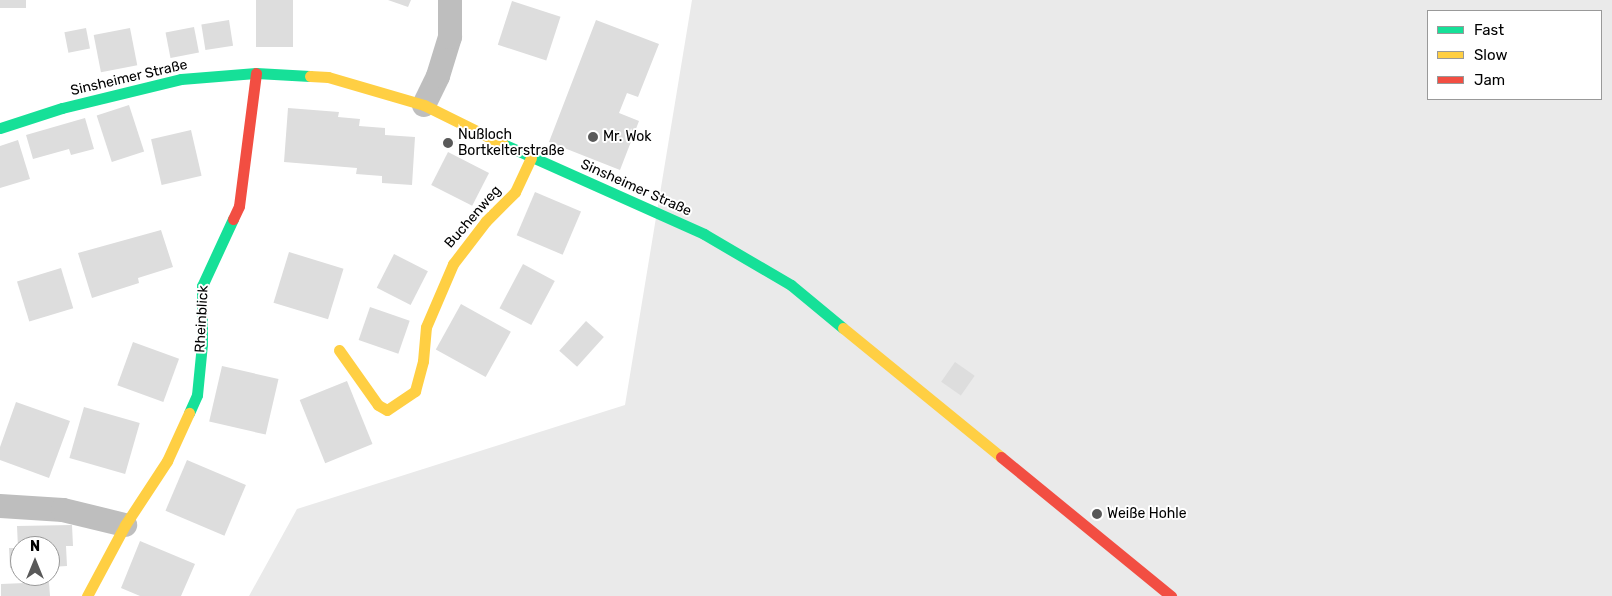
<!DOCTYPE html>
<meta charset="utf-8">
<style>
body{margin:0}
#map{position:relative;width:1612px;height:596px;overflow:hidden;background:#fff;font-family:Rubik,sans-serif}
div>[style]{position:absolute}
[style*='--x']{left:calc(var(--x)*1px);top:calc(var(--y)*1px);width:calc(var(--w)*1px);rotate:calc(var(--a)*1deg)}
.green>*{inset:0;background:#eaeaea}
.building>*{inset:0;background:#ddd;transform-origin:0 0}
.street>*{height:24px;margin:-12px;padding:0 12px;transform-origin:12px;border-radius:12px;background:#bebebe}
.fast>*{height:11px;margin:-5.5px;padding:0 5.5px;transform-origin:5.5px;border-radius:5.5px;background:#16e098}
.slow>*{height:11px;margin:-5.5px;padding:0 5.5px;transform-origin:5.5px;border-radius:5.5px;background:#ffcf43}
.jam>*{height:11px;margin:-5.5px;padding:0 5.5px;transform-origin:5.5px;border-radius:5.5px;background:#f24e42}
.dots>*{width:14px;height:14px;translate:-50% -50%;box-sizing:border-box;border:2px solid #fff;border-radius:50%}
span{translate:-50% -50%;white-space:nowrap;text-align:center;line-height:1.15;-webkit-text-stroke:4px #fff;paint-order:stroke}
.street-label{font-size:14px;color:#000}
.poi-label{font-size:14px;color:#000}
.left{translate:0 -50%;text-align:left}
.legend{position:absolute;left:1427px;top:10px;width:175px;height:90px;box-sizing:border-box;background:#fff;border:1px solid #999;margin:0;padding:6px 9px;list-style:none;font-size:15px;color:#000}
.legend li{display:flex;align-items:center;gap:10px;height:25px}
.legend b{width:25px;border:1px solid #999}
.north{position:absolute;left:10px;top:536px;width:50px;height:50px;box-sizing:border-box;background:#fff;border:1px solid #999;border-radius:50%;rotate:0deg;font-size:14px;font-weight:700;line-height:20px;text-align:center;color:#000}
.north::after{content:'';display:block;margin:auto;width:18px;height:22px;background:#595959;clip-path:polygon(50% 0,100% 100%,50% 72%,0 100%)}
</style>
<div id="map">
<div class="green">
<div style="clip-path:polygon(evenodd,692px 0,1612px 0,1612px 596px,249px 596px,297px 509px,625px 405px,692px 0,1428px 11px,1601px 11px,1601px 99px,1428px 99px,1428px 11px)"></div>
</div>
<div class="building">
<div style="left:0;top:0;width:26px;height:8px"></div>
<div style="left:256px;top:0;width:37px;height:47px"></div>
<div style="clip-path:polygon(388px 0,411px 0,408px 7px)"></div>
<div style="left:512px;top:1px;width:51px;height:46px;rotate:18deg"></div>
<div style="left:229px;top:20px;width:26px;height:28px;rotate:81deg"></div>
<div style="clip-path:polygon(596px 20px,659px 44px,638px 97px,627px 93px,619px 113px,639px 121px,620px 170px,549px 142px)"></div>
<div style="left:194px;top:27px;width:26px;height:29px;rotate:79deg"></div>
<div style="left:86px;top:28px;width:21px;height:22px;rotate:79deg"></div>
<div style="left:130px;top:28px;width:38px;height:37px;rotate:79deg"></div>
<div style="left:129px;top:105px;width:49px;height:34px;rotate:72deg"></div>
<div style="clip-path:polygon(288px 108px,339px 112px,338px 117px,360px 119px,359px 126px,385px 128px,385px 135px,415px 137px,412px 185px,382px 183px,382px 176px,356px 174px,357px 168px,284px 162px)"></div>
<div style="clip-path:polygon(85px 118px,94px 149px,71px 155px,69px 149px,33px 159px,26px 135px)"></div>
<div style="left:191px;top:130px;width:47px;height:41px;rotate:77deg"></div>
<div style="left:444px;top:137px;width:12px;height:8px;rotate:20deg"></div>
<div style="clip-path:polygon(18px 140px,30px 179px,0 188px,0 146px)"></div>
<div style="left:448px;top:152px;width:46px;height:37px;rotate:27deg"></div>
<div style="left:535px;top:192px;width:50px;height:47px;rotate:23deg"></div>
<div style="clip-path:polygon(161px 230px,173px 267px,138px 278px,139px 283px,92px 298px,78px 253px)"></div>
<div style="left:289px;top:252px;width:57px;height:53px;rotate:17deg"></div>
<div style="left:394px;top:254px;width:38px;height:38px;rotate:27deg"></div>
<div style="left:523px;top:264px;width:36px;height:50px;rotate:28deg"></div>
<div style="left:61px;top:268px;width:42px;height:46px;rotate:73deg"></div>
<div style="left:461px;top:304px;width:57px;height:52px;rotate:29deg"></div>
<div style="left:370px;top:307px;width:42px;height:35px;rotate:19deg"></div>
<div style="left:586px;top:321px;width:24px;height:40px;rotate:42deg"></div>
<div style="left:133px;top:342px;width:49px;height:46px;rotate:20deg"></div>
<div style="left:955px;top:362px;width:24px;height:24px;rotate:35deg"></div>
<div style="left:222px;top:366px;width:58px;height:57px;rotate:13deg"></div>
<div style="left:347px;top:381px;width:68px;height:51px;rotate:68deg"></div>
<div style="clip-path:polygon(16px 402px,70px 421px,49px 478px,0 460px,0 447px)"></div>
<div style="left:84px;top:407px;width:58px;height:53px;rotate:16deg"></div>
<div style="left:187px;top:460px;width:64px;height:55px;rotate:23deg"></div>
<div style="clip-path:polygon(72px 525px,73px 546px,66px 546px,67px 566px,50px 567px,50px 546px,20px 546px,20px 567px,10px 568px,9px 548px,18px 548px,17px 526px)"></div>
<div style="clip-path:polygon(140px 541px,195px 564px,181px 596px,140px 596px,121px 588px)"></div>
<div style="clip-path:polygon(49px 582px,50px 596px,1px 596px,1px 584px)"></div>
</div>
<div class="street">
<div style="--x:424;--y:105;--w:32;--a:-64"></div>
<div style="--x:438;--y:76;--w:41;--a:-72.9"></div>
<div style="--x:450;--y:37;--w:37;--a:-90"></div>
<div style="--x:0;--y:506;--w:63;--a:3.6"></div>
<div style="--x:63;--y:510;--w:64;--a:13.6"></div>
</div>
<div class="fast">
<div style="--x:0;--y:128;--w:65;--a:-17.9"></div>
<div style="--x:62;--y:108;--w:122;--a:-13.7"></div>
<div style="--x:181;--y:79;--w:75;--a:-4.6"></div>
<div style="--x:256;--y:73;--w:54;--a:3.2"></div>
<div style="--x:503;--y:144;--w:220;--a:24.1"></div>
<div style="--x:704;--y:234;--w:101;--a:30.4"></div>
<div style="--x:791;--y:285;--w:67;--a:39.6"></div>
<div style="--x:189;--y:413;--w:20;--a:-66"></div>
<div style="--x:197;--y:395;--w:51;--a:-84.4"></div>
<div style="--x:202;--y:344;--w:58;--a:-90"></div>
<div style="--x:202;--y:286;--w:74;--a:-65.2"></div>
</div>
<div class="slow">
<div style="--x:310;--y:76;--w:18;--a:3"></div>
<div style="--x:328;--y:77;--w:100;--a:16.3"></div>
<div style="--x:424;--y:105;--w:88;--a:26.3"></div>
<div style="--x:843;--y:328;--w:204;--a:39.2"></div>
<div style="--x:339;--y:350;--w:67;--a:54.7"></div>
<div style="--x:378;--y:405;--w:10;--a:29"></div>
<div style="--x:387;--y:410;--w:34;--a:-34"></div>
<div style="--x:415;--y:391;--w:31;--a:-75"></div>
<div style="--x:423;--y:361;--w:34;--a:-85"></div>
<div style="--x:426;--y:327;--w:69;--a:-66.8"></div>
<div style="--x:453;--y:264;--w:54;--a:-52.5"></div>
<div style="--x:486;--y:221;--w:41;--a:-45"></div>
<div style="--x:515;--y:192;--w:38;--a:-65"></div>
<div style="--x:87;--y:596;--w:81;--a:-61.8"></div>
<div style="--x:125;--y:525;--w:77;--a:-56.7"></div>
<div style="--x:167;--y:461;--w:53;--a:-65.4"></div>
</div>
<div class="jam">
<div style="--x:233;--y:219;--w:14;--a:-65"></div>
<div style="--x:239;--y:206;--w:134;--a:-82.7"></div>
<div style="--x:1001;--y:457;--w:220;--a:39.3"></div>
</div>
<div class="dots">
<div style="left:593px;top:137px;background:#595959"></div>
<div style="left:448px;top:143px;background:#595959"></div>
<div style="left:1097px;top:514px;background:#595959"></div>
</div>
<div class="street-label">
<span style="left:129px;top:78px;rotate:-13deg">Sinsheimer Straße</span>
<span style="left:636px;top:188px;rotate:24deg">Sinsheimer Straße</span>
<span style="left:473px;top:217px;rotate:-49deg">Buchenweg</span>
<span style="left:202px;top:319px;rotate:-87deg">Rheinblick</span>
</div>
<div class="poi-label">
<span class="left" style="left:458px;top:143px">Nußloch<br>Bortkelterstraße</span>
<span class="left" style="left:603px;top:137px">Mr. Wok</span>
<span class="left" style="left:1107px;top:514px">Weiße Hohle</span>
</div>
<ul class="legend">
<li><b style="height:6px;background:#16e098"></b>Fast</li>
<li><b style="height:6px;background:#ffcf43"></b>Slow</li>
<li><b style="height:6px;background:#f24e42"></b>Jam</li>
</ul>
<div class="north">N</div>
</div>
